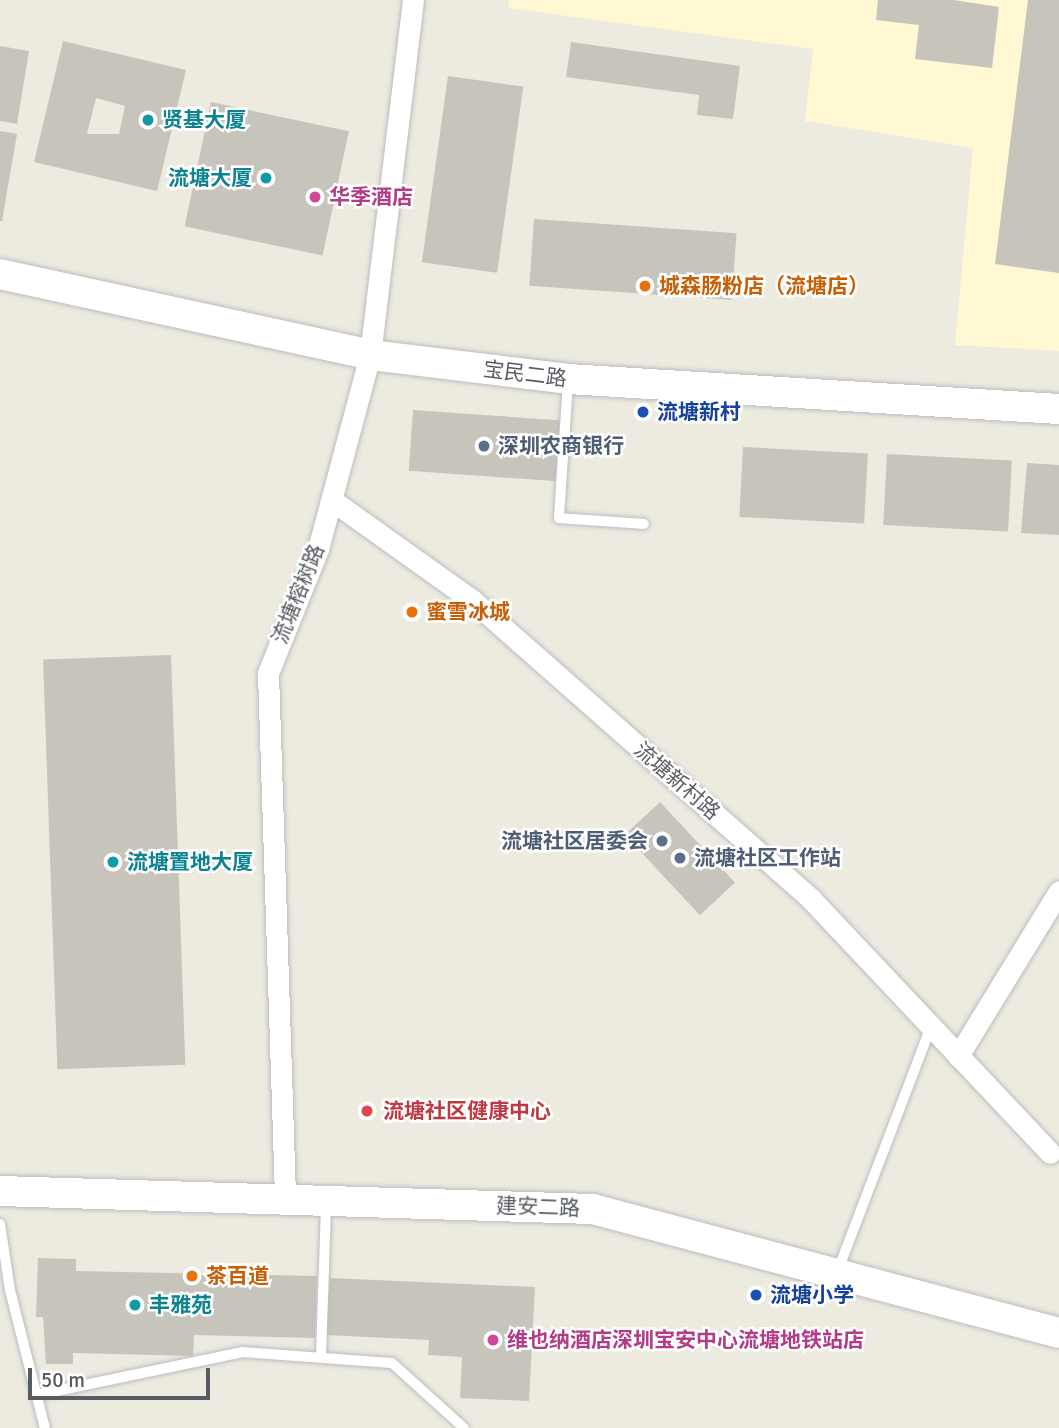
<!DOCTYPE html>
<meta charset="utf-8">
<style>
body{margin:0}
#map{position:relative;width:1059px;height:1428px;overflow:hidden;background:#edebdf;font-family:Signika,"Noto Sans SC",sans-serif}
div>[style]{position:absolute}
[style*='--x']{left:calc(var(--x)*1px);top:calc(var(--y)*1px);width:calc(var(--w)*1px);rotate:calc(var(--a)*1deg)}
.commercial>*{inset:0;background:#fff8d2}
.building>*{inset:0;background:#c7c4bc;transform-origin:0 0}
.roads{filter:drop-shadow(0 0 2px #babcc2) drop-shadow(0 0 2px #babcc2)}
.lane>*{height:10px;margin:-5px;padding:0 5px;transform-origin:5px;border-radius:5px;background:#fff}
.street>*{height:21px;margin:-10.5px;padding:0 10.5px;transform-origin:10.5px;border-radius:10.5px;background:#fff}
.secondary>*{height:30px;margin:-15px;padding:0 15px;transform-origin:15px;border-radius:15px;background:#fff}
.dots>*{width:19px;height:19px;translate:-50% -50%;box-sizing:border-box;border:4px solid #fff;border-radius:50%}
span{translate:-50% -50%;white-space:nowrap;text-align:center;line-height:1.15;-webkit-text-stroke:5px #fff;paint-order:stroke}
.culture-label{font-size:21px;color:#0d838f;font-weight:700}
.left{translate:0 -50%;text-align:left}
.right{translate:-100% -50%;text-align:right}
.hotel-label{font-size:21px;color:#b23c85;font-weight:700}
.food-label{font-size:21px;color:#c56008;font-weight:700}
.street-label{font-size:21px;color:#585c62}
.transit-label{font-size:21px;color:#164399;font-weight:700}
.service-label{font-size:21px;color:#4e5e75;font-weight:700}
.health-label{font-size:21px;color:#be3a42;font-weight:700}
.scale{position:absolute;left:28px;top:1368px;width:182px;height:32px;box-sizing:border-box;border:4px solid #585c62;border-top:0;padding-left:9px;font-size:21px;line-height:24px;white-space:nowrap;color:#585c62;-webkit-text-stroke:5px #fff;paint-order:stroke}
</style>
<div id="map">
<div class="commercial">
<div style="clip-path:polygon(509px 0,1059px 0,1059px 351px,955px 345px,973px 148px,805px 121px,813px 49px,508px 8px)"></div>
</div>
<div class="building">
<div style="clip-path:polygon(878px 0,954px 0,999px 7px,992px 68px,915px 59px,919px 25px,876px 20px)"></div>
<div style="clip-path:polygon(1028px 0,1059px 0,1059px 273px,995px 264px)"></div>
<div style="clip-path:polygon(evenodd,63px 41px,186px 70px,157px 191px,34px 162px,63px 41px,96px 98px,125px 106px,119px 134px,87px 134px,96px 98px)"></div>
<div style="clip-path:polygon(571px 42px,740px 66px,733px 119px,697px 115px,699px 95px,566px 77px)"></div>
<div style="clip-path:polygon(0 46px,29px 51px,17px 124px,0 121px)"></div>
<div style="left:448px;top:76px;width:76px;height:188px;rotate:8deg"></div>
<div style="left:211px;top:102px;width:141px;height:127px;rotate:12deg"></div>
<div style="clip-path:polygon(0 131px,17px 134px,2px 221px,0 221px)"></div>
<div style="left:534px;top:219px;width:203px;height:67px;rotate:4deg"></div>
<div style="left:413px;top:410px;width:147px;height:61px;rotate:4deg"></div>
<div style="left:743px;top:447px;width:125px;height:70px;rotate:3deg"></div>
<div style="left:887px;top:454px;width:125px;height:71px;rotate:3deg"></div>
<div style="clip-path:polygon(1027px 463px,1059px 465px,1059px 535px,1021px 533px)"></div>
<div style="left:171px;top:655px;width:410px;height:128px;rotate:88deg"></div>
<div style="left:660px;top:802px;width:110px;height:48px;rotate:47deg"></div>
<div style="clip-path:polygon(38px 1258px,76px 1259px,76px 1271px,317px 1276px,315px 1338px,194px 1335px,193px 1356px,73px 1353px,73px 1364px,46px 1364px,43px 1317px,36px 1317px)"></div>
<div style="clip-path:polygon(330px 1278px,535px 1287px,529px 1401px,460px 1398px,462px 1357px,428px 1355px,429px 1340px,326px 1335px)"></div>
</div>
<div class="roads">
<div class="lane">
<div style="--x:568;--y:382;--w:136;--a:93.8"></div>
<div style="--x:559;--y:518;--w:85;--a:4"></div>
<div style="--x:0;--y:1224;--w:67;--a:81.4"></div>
<div style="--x:10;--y:1290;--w:142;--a:75.8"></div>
<div style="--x:838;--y:1270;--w:261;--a:-69.1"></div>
<div style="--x:321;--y:1357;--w:153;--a:-88.1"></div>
<div style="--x:37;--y:1395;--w:209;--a:-11.8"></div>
<div style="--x:242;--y:1352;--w:150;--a:4.2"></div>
<div style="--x:392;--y:1363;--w:97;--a:42.1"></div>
</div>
<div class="street">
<div style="--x:333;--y:501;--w:171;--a:35.5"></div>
<div style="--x:472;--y:600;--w:451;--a:41.4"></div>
<div style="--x:810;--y:898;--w:350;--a:46.7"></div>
<div style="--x:958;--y:1056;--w:193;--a:-58.5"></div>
<div style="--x:285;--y:1196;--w:523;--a:-91.86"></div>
<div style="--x:268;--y:673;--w:134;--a:-68"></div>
<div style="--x:318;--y:549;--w:201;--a:-75"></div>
<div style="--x:370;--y:355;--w:358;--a:-83.1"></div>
</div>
<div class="secondary">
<div style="--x:0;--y:274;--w:379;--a:12.3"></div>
<div style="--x:370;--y:355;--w:199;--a:6.9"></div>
<div style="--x:568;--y:379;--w:492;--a:3.5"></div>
<div style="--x:0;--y:1191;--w:593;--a:1.74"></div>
<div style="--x:593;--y:1209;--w:482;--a:14.9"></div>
</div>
</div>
<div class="dots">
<div style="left:148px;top:120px;background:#0f9aa8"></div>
<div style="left:266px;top:178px;background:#0f9aa8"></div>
<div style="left:315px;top:197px;background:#d1479c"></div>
<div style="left:645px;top:286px;background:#e8710a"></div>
<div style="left:643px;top:412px;background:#1a4fb4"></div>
<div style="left:484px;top:446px;background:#5c6f8a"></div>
<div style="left:412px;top:612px;background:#e8710a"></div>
<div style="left:662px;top:841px;background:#5c6f8a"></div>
<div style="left:680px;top:858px;background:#5c6f8a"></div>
<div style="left:113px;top:862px;background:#0f9aa8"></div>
<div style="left:367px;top:1111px;background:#e0444e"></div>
<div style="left:192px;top:1276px;background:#e8710a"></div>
<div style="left:756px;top:1295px;background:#1a4fb4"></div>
<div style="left:135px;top:1305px;background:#0f9aa8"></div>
<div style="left:493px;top:1340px;background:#d1479c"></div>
</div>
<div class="culture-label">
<span class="left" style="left:162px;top:120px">贤基大厦</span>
<span class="right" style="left:252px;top:178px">流塘大厦</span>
<span class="left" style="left:127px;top:862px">流塘置地大厦</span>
<span class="left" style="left:149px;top:1305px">丰雅苑</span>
</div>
<div class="hotel-label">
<span class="left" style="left:329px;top:197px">华季酒店</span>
<span class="left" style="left:507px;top:1340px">维也纳酒店深圳宝安中心流塘地铁站店</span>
</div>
<div class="food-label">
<span class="left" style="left:659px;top:286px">城森肠粉店（流塘店）</span>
<span class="left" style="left:426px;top:612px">蜜雪冰城</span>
<span class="left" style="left:206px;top:1276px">茶百道</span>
</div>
<div class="street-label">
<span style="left:525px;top:374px;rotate:7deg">宝民二路</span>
<span style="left:298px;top:594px;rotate:-68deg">流塘榕树路</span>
<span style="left:677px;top:781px;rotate:41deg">流塘新村路</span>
<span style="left:538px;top:1207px;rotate:2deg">建安二路</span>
</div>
<div class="transit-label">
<span class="left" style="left:657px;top:412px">流塘新村</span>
<span class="left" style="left:770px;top:1295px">流塘小学</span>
</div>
<div class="service-label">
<span class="left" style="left:498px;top:446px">深圳农商银行</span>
<span class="right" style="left:648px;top:841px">流塘社区居委会</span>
<span class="left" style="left:694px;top:858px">流塘社区工作站</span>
</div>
<div class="health-label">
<span class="left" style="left:383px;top:1111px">流塘社区健康中心</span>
</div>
<div class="scale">50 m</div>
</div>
